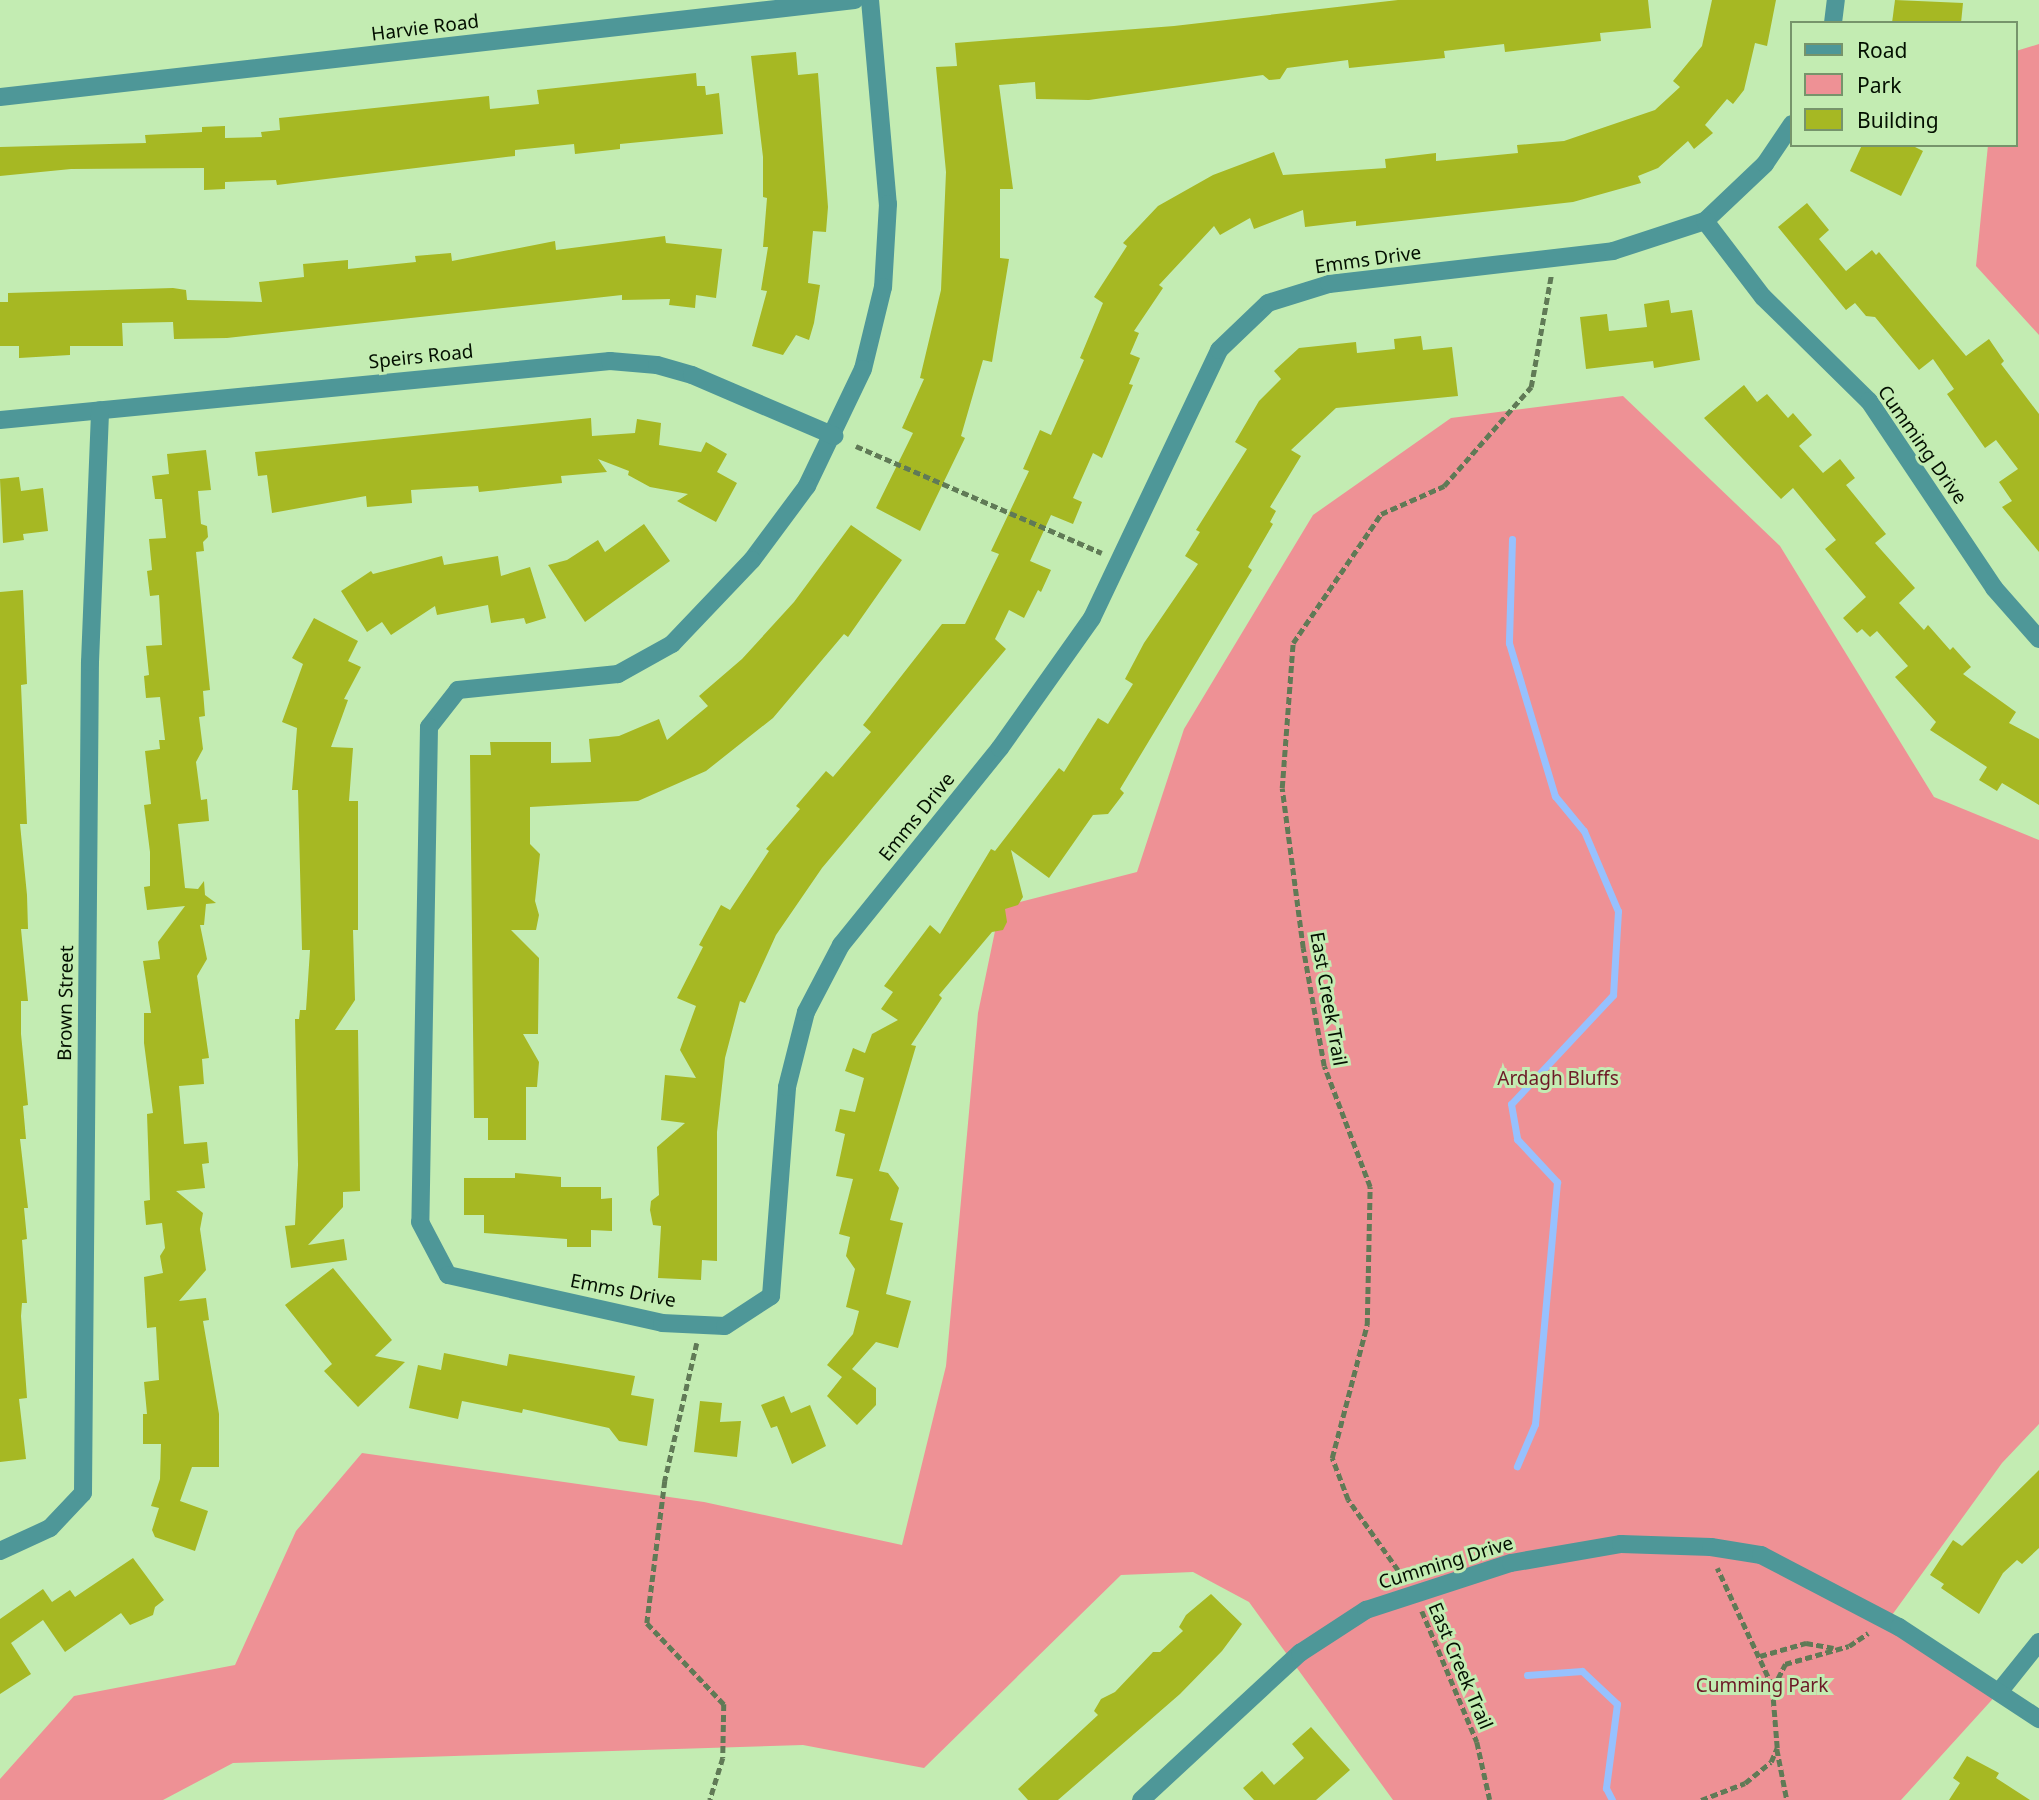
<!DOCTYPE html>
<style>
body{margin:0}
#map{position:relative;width:2039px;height:1800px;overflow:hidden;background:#c3ecb2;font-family:"Noto Sans",sans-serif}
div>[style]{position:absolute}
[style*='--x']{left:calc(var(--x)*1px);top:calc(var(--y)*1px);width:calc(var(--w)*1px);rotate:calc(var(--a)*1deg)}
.green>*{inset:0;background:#ee9195}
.stream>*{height:7px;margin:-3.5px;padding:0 3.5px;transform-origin:3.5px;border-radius:3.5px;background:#97c1fe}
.building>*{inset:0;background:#a6b823}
.path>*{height:4.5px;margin-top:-2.25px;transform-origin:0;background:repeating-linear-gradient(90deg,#607a56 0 7px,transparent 0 10.5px)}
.street>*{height:18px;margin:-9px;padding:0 9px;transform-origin:9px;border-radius:9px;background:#4e9798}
span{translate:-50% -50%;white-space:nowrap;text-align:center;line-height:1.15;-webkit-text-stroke:6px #c3ecb2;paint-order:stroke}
.street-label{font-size:19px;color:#030f00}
.park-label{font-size:19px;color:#6c1a26}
.legend{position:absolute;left:1790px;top:21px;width:228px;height:126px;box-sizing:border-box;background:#c3ecb2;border:2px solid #76946b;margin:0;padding:9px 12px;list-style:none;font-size:21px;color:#030f00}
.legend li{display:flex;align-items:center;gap:14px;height:35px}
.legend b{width:35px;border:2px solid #76946b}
</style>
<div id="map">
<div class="green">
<div style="clip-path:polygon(2039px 44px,2039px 335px,1976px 266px,1988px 145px,2016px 145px,2016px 51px)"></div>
<div style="clip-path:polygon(1623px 396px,1780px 546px,1934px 797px,2039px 840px,2039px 1424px,2002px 1463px,1887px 1622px,1999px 1692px,1901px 1800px,1393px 1800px,1249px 1602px,1193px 1572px,1121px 1575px,924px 1768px,803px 1745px,233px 1763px,163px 1800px,0 1800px,0 1779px,74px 1696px,235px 1665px,296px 1531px,362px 1453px,704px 1502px,902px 1545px,946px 1366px,978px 1013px,1000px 907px,1137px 872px,1184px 729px,1313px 515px,1451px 418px)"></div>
</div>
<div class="stream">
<div style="--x:1512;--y:539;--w:104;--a:91.7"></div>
<div style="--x:1509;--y:643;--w:160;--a:73.3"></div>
<div style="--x:1555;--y:796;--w:45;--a:50.4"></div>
<div style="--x:1584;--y:831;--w:87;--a:67"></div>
<div style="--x:1618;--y:911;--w:84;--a:93.4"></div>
<div style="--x:1613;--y:995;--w:149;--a:133.1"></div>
<div style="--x:1511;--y:1104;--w:36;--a:80"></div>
<div style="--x:1517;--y:1139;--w:59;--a:47.1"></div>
<div style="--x:1557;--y:1182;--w:243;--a:95.2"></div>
<div style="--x:1535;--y:1424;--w:46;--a:113.2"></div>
<div style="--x:1527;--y:1675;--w:55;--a:-4.2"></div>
<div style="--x:1582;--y:1671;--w:48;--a:43.3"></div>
<div style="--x:1617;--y:1704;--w:85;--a:97.5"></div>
<div style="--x:1606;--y:1788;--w:13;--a:63"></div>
</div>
<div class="building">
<div style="clip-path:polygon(1398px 0,1648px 0,1651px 28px,1600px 33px,1601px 41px,1505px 52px,1504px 44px,1444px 51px,1445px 58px,1349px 68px,1348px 60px,1287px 68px,1280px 79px,1269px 80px,1263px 75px,1089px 100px,1036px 99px,1035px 82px,999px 85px,1013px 189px,1000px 189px,1000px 258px,1009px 259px,992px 362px,983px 360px,961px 436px,965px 438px,920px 531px,876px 508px,913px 433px,902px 428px,924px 379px,920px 378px,941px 290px,946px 172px,936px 67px,957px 66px,955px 43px,1174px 26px)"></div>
<div style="clip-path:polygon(1712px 0,1776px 0,1767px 46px,1755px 43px,1744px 90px,1733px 104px,1727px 99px,1705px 125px,1713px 133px,1694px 149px,1688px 141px,1658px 168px,1638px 176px,1641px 183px,1573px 202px,1356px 226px,1356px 221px,1305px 227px,1303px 210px,1254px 229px,1250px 218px,1220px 235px,1214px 226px,1159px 285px,1163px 288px,1134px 331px,1139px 333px,1130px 354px,1140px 358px,1129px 384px,1133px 385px,1102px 458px,1093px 453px,1073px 498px,1082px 502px,1073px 524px,1051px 515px,1030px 561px,1051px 570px,1041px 592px,1038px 590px,1024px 618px,1009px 610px,995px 639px,1006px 649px,822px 868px,776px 935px,745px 1003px,740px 1001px,725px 1058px,717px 1132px,717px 1261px,702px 1260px,701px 1280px,658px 1278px,661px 1226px,653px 1225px,650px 1210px,651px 1201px,659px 1195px,657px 1147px,685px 1123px,661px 1120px,665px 1075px,696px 1078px,680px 1050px,696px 1006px,677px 998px,703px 947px,699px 945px,721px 905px,730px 910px,769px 851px,766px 849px,800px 809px,796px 806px,826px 771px,833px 777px,871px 732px,863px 725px,942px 624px,965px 624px,999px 554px,991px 551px,1029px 471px,1023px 469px,1040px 430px,1051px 435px,1084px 360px,1080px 358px,1103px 303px,1094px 297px,1127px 246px,1123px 243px,1158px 206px,1213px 175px,1274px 152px,1283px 175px,1386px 168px,1385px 159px,1436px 153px,1436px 161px,1518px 153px,1517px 145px,1564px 141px,1655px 110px,1680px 87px,1673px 81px,1702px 46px)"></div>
<div style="clip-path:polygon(1895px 0,1963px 3px,1961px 23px,1892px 23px)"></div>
<div style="clip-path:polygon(796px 52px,798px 75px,818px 73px,828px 207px,826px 232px,813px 231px,808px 283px,820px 285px,814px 323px,809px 340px,796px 335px,783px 355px,752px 346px,767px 291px,761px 290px,768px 247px,763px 247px,767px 198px,763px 197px,763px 157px,751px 56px)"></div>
<div style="clip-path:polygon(696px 73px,697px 86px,705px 86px,706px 95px,719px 93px,723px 134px,620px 144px,620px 149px,575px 154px,574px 144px,515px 150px,515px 156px,277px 185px,276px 180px,225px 182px,225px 189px,204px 190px,204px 168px,71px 169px,0 176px,0 147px,146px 143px,145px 135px,202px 132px,202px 127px,225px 126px,225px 138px,262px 137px,261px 132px,280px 130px,279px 118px,489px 96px,490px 109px,539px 104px,537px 90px)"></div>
<div style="clip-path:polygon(1862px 145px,1911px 145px,1923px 151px,1901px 196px,1850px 171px)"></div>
<div style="clip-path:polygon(1807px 203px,1829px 230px,1819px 239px,1846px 271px,1872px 250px,1876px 255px,1879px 252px,1966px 356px,1989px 339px,2004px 361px,2001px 364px,2039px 414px,2039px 552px,2002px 507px,2012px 501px,1999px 482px,2018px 469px,1996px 440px,1985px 448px,1947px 394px,1954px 389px,1933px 359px,1919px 370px,1875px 317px,1866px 316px,1855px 303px,1846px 310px,1778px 227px)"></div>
<div style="clip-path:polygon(665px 236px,666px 243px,722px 249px,716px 298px,696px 295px,695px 308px,669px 305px,670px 299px,622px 300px,622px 295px,227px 338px,174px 339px,173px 322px,122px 323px,123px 346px,70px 346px,70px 355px,19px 358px,19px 346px,0 346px,0 302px,8px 302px,8px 293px,173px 288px,186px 290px,187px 300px,262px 302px,259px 282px,304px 277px,303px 264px,348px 260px,348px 269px,416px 262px,415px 256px,451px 253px,452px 261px,555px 241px,556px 250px)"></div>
<div style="clip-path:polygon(1669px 300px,1671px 313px,1692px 310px,1700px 360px,1654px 368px,1653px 361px,1586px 369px,1580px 317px,1607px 314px,1609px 331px,1647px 327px,1644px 304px)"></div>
<div style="clip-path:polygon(1421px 336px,1423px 350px,1452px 347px,1458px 396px,1336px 408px,1291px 450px,1301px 456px,1270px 507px,1276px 511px,1270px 522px,1273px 524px,1248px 567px,1252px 570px,1120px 789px,1124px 793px,1108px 814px,1093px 815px,1049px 878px,1011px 850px,1023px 897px,1018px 905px,1005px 909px,1007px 922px,1003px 930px,992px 932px,939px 995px,942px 998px,911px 1045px,916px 1046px,879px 1171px,888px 1173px,899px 1188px,890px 1220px,903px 1223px,886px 1294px,911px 1301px,898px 1348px,876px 1342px,852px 1369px,876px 1388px,876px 1405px,857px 1425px,827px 1396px,842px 1377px,827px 1365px,853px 1334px,859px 1311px,846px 1307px,855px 1269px,846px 1256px,850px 1237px,839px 1234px,853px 1179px,836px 1176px,845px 1134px,835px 1131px,840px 1109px,855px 1112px,864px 1078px,845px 1071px,853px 1048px,865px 1053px,872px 1034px,898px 1020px,881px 1009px,893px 992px,884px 986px,930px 925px,940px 934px,991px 849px,995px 851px,1059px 768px,1064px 772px,1098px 718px,1108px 724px,1133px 684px,1125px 679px,1144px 643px,1198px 564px,1185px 556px,1200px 532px,1196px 530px,1247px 449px,1235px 442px,1259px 401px,1281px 379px,1274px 371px,1299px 348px,1356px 342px,1357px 353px,1395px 349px,1394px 339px)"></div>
<div style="clip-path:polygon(1744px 385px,1757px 402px,1767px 394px,1788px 418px,1793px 413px,1812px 435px,1799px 446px,1823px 473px,1840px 459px,1855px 478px,1846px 485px,1886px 534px,1875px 543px,1915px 588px,1899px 603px,1924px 630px,1928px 625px,1950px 650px,1953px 647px,1971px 667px,1963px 674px,2016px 712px,2009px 723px,2039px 739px,2039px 805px,2002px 783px,1997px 791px,1979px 780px,1987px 767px,1930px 730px,1936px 722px,1895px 677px,1908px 666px,1877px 631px,1870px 637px,1862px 629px,1857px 633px,1843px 618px,1866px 597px,1825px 549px,1836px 540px,1793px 488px,1781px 499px,1704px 418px)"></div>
<div style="clip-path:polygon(591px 418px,592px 436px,635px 433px,637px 419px,661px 423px,659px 445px,701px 452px,706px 442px,727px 454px,717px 472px,737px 483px,716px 522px,677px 501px,688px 494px,650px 487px,628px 475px,629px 471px,598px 459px,607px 472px,561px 476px,562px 483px,479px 492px,478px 486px,411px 490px,412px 503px,367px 507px,366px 496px,272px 513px,267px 475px,258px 476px,255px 452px)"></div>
<div style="clip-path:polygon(206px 450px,211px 490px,198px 491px,201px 524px,207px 526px,208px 537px,203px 542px,204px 551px,196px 552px,210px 690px,203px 691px,205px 716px,199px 717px,203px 749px,196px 762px,201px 800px,207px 799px,209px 821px,178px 824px,185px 888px,198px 889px,204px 881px,205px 895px,216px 903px,206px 904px,204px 925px,200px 925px,207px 959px,197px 976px,209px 1058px,202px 1059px,204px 1084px,179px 1086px,184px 1144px,207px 1142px,209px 1163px,202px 1164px,205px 1188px,176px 1191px,203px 1213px,200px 1229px,206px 1270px,179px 1301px,206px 1298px,209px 1320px,203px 1321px,219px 1414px,219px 1467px,192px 1467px,180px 1501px,208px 1511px,195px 1551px,155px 1537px,152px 1530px,159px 1508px,151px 1506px,160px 1479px,161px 1444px,143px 1444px,143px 1414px,147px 1414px,144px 1382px,159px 1380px,156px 1327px,147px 1328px,144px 1277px,163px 1273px,160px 1256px,165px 1248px,162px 1223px,146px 1225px,144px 1201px,150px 1200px,147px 1114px,153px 1113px,144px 1043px,144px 1013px,151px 1013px,143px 961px,160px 959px,158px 942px,185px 906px,147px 910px,144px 887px,150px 886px,150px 852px,144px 805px,151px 804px,145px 751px,160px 749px,159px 740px,165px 740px,160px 697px,146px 698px,144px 676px,149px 675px,146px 646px,162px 645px,159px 595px,150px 596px,147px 571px,152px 570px,149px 539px,166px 538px,162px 499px,155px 499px,152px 476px,169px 474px,167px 454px)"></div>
<div style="clip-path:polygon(19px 477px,21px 491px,43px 488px,48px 531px,23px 534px,24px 540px,3px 543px,0 479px)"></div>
<div style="clip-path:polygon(644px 524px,670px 561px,585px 622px,548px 565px,567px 560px,598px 540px,605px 552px)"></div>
<div style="clip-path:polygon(851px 525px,902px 560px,848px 637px,844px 634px,773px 718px,706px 771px,638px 801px,530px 807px,530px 844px,540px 854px,535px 901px,539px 915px,536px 930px,511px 930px,539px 958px,538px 1034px,523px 1034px,539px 1062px,537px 1087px,526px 1087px,526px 1140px,488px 1140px,488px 1118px,474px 1118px,470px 755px,491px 755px,490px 742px,551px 742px,551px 763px,591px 762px,589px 739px,619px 736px,659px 719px,667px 740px,708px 706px,699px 696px,742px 659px,794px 602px)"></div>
<div style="clip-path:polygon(442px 556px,444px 565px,498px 556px,501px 576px,530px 567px,546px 618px,526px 624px,524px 618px,491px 623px,488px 605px,437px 615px,435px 606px,391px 635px,382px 622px,367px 632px,341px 591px,371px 571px,373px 574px)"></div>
<div style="clip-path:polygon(23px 590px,27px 684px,21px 685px,27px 824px,20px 824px,27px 895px,28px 929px,21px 929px,28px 1001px,21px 1001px,21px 1034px,28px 1105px,23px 1106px,26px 1139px,20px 1139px,28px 1208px,24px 1208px,27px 1239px,22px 1240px,27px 1303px,22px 1303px,21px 1316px,27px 1398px,19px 1399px,26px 1459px,0 1462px,0 592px)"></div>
<div style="clip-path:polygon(314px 618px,358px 641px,348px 661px,361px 667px,344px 699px,348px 700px,331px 747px,353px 748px,349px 801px,358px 801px,358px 930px,353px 930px,355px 1000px,335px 1030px,358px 1030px,360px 1191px,343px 1192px,343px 1207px,308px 1245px,344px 1239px,347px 1260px,291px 1268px,285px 1226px,295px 1225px,298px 1165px,295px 1019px,299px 1019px,300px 1010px,306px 1010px,310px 950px,302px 950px,298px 790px,292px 790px,297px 728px,282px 722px,303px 664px,292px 658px)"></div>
<div style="clip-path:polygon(515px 1173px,561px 1177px,561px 1187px,601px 1187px,601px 1199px,612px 1198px,612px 1231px,591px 1230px,591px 1247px,567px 1247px,567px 1239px,484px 1233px,484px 1215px,464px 1215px,464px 1178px,515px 1178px)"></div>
<div style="clip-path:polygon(333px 1268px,392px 1340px,375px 1356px,405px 1362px,358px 1407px,324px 1371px,332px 1364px,285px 1305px)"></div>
<div style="clip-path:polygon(444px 1353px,507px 1366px,509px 1354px,635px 1376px,631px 1395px,654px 1399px,647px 1446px,619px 1441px,609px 1428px,523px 1409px,522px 1413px,462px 1401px,458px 1419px,409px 1408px,418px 1365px,441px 1370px)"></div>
<div style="clip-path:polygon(784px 1396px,791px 1413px,810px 1405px,826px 1446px,792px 1464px,777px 1426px,771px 1428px,761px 1405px)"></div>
<div style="clip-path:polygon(700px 1401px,722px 1403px,720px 1422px,741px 1421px,737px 1457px,694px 1452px)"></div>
<div style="clip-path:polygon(2039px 1470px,2039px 1548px,2022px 1564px,2017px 1560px,2003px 1573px,1979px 1614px,1941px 1588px,1944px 1584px,1930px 1575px,1953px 1540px,1962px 1546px)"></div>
<div style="clip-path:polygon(133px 1558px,164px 1600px,155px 1607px,153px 1615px,130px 1625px,121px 1613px,65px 1652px,43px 1620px,11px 1643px,31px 1674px,0 1694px,0 1619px,43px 1589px,52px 1602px,70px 1590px,75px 1597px)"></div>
<div style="clip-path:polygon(1211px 1594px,1242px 1624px,1222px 1651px,1180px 1694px,1058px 1800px,1028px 1800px,1018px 1789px,1098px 1715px,1094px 1711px,1101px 1699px,1115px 1692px,1153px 1652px,1160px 1652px,1183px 1631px,1179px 1627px,1186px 1615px)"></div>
<div style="clip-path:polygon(1311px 1727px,1350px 1770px,1316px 1800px,1254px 1800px,1243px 1788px,1262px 1771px,1274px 1785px,1304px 1758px,1292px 1744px)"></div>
<div style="clip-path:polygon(1967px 1756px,1999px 1773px,1996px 1778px,2030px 1800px,1949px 1800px,1960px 1783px,1953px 1778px)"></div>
</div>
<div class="path">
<div style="--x:856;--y:446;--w:268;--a:23.5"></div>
<div style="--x:697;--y:1343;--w:142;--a:103.1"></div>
<div style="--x:665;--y:1481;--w:143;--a:97.2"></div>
<div style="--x:647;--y:1623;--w:112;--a:46.5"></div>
<div style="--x:724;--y:1704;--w:54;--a:91.1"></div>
<div style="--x:723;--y:1758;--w:44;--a:107.2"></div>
<div style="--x:1404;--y:1579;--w:97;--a:-125.3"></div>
<div style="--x:1348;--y:1500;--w:45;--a:-110.9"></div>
<div style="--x:1332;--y:1458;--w:138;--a:-75.3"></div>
<div style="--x:1367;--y:1325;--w:138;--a:-88.8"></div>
<div style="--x:1370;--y:1187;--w:129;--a:-110.8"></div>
<div style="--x:1324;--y:1066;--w:120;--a:-100.1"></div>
<div style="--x:1303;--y:948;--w:161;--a:-97.5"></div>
<div style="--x:1282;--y:788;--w:145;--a:-85.7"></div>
<div style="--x:1293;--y:643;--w:156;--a:-55.7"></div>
<div style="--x:1381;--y:514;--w:69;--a:-24"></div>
<div style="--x:1444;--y:486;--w:132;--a:-48.7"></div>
<div style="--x:1531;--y:387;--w:113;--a:-79.8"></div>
<div style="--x:1422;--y:1611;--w:142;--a:67.2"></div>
<div style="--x:1477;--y:1742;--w:59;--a:77.4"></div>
<div style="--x:1760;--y:1656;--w:48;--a:-15.8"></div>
<div style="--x:1806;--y:1643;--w:28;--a:10"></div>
<div style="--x:1773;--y:1688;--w:27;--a:-63"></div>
<div style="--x:1785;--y:1664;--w:66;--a:-15.7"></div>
<div style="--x:1849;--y:1646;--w:23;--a:-34"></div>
<div style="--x:1777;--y:1749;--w:52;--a:78.9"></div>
<div style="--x:1701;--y:1800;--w:47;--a:-21.1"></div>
<div style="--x:1745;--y:1783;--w:33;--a:-39"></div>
<div style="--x:1771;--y:1762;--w:15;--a:-67"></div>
<div style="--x:1777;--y:1748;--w:62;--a:-94.6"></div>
<div style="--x:1772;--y:1686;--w:130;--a:-115"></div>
</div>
<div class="street">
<div style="--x:870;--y:0;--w:205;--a:85"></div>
<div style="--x:888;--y:204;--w:83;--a:93.4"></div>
<div style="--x:883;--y:287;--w:84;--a:103.7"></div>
<div style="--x:863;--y:369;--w:130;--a:115.6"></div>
<div style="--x:807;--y:486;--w:92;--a:126.6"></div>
<div style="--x:752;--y:560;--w:116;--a:133.6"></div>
<div style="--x:672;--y:644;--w:62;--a:150.9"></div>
<div style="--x:618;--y:674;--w:161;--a:174.3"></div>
<div style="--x:458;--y:690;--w:47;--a:128.1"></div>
<div style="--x:429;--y:727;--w:495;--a:91"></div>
<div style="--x:420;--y:1222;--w:60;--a:62.2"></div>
<div style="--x:448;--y:1275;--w:219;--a:12.6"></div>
<div style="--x:662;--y:1323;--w:63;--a:2.7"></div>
<div style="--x:725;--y:1326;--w:55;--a:-33.1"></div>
<div style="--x:771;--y:1296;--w:210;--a:-85.6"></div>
<div style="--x:787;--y:1087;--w:77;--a:-75.8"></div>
<div style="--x:806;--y:1012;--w:76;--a:-62.4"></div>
<div style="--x:841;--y:945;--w:253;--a:-51.1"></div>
<div style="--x:1000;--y:748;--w:159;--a:-54.7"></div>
<div style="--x:1092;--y:618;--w:297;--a:-64.6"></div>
<div style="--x:1219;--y:350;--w:68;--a:-43.8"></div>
<div style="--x:1268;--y:303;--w:64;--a:-17.3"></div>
<div style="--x:1329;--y:284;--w:286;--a:-6.6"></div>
<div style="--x:1613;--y:251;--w:97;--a:-18.1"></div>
<div style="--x:1705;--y:221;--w:83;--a:-43.5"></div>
<div style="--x:1765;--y:164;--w:48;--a:-56"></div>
<div style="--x:1833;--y:23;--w:23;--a:-83"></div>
<div style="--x:0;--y:97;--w:860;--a:-6.47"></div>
<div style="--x:1705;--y:221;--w:96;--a:52.7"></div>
<div style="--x:1763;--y:297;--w:148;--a:44.5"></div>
<div style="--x:1869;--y:401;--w:225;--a:56.2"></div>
<div style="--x:1994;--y:588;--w:68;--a:48.6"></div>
<div style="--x:0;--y:420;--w:613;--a:-5.52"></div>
<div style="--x:610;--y:361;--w:47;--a:4.9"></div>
<div style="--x:657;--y:365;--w:36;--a:16"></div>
<div style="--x:692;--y:375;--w:155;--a:23.2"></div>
<div style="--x:0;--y:1551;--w:55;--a:-24.7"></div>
<div style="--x:50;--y:1528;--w:48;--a:-46.7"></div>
<div style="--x:83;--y:1493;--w:831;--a:-89.52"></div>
<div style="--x:90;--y:662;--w:252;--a:-87.7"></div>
<div style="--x:1999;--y:1692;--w:64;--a:-51.3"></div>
<div style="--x:1141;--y:1800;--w:217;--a:-42.8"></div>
<div style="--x:1300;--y:1653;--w:79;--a:-33.1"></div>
<div style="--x:1366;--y:1610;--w:152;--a:-18"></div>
<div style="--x:1511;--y:1563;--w:112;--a:-9.8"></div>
<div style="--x:1621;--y:1544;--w:90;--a:1.9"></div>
<div style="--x:1711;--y:1547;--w:51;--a:9.1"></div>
<div style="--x:1761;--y:1555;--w:156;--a:27.6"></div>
<div style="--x:1899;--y:1627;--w:168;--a:33.3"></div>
</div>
<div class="street-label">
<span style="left:425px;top:28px;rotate:-7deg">Harvie Road</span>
<span style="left:1368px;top:260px;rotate:-8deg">Emms Drive</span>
<span style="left:421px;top:357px;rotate:-6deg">Speirs Road</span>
<span style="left:1922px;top:445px;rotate:55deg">Cumming Drive</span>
<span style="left:917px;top:817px;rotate:-51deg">Emms Drive</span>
<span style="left:1328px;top:999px;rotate:80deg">East Creek Trail</span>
<span style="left:66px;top:1003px;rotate:-89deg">Brown Street</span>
<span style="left:623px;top:1291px;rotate:11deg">Emms Drive</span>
<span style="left:1446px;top:1563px;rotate:-17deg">Cumming Drive</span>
<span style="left:1460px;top:1666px;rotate:67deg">East Creek Trail</span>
</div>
<div class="park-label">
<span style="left:1558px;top:1079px">Ardagh Bluffs</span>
<span style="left:1762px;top:1686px">Cumming Park</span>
</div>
<ul class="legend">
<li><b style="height:9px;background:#4e9798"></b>Road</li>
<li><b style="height:19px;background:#ee9195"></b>Park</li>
<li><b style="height:19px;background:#a6b823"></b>Building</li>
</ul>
</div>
